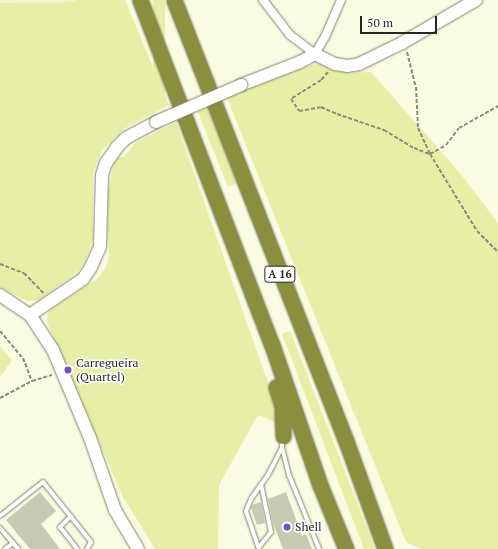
<!DOCTYPE html>
<style>
body{margin:0}
#map{position:relative;width:498px;height:549px;overflow:hidden;background:#f9fce3;font-family:"PT Serif",serif}
div>[style]{position:absolute}
[style*='--x']{left:calc(var(--x)*1px);top:calc(var(--y)*1px);width:calc(var(--w)*1px);rotate:calc(var(--a)*1deg)}
.built>*{inset:0;background:#f0f4d3}
.green>*{inset:0;background:#e7efa6;transform-origin:0 0}
.building>*{inset:0;background:#c7cbb3}
.path>*{height:2px;margin-top:-1px;transform-origin:0;background:repeating-linear-gradient(90deg,#8a8c7b 0 4px,transparent 0 6px)}
.roads{filter:drop-shadow(0 0 1px #80836d) drop-shadow(0 0 1px #80836d)}
.lane>*{height:4px;margin:-2px;padding:0 2px;transform-origin:2px;border-radius:2px;background:#fff}
.street>*{height:8px;margin:-4px;padding:0 4px;transform-origin:4px;border-radius:4px;background:#fff}
.secondary>*{height:12px;margin:-6px;padding:0 6px;transform-origin:6px;border-radius:6px;background:#fff}
.highway>*{height:15px;margin:-7.5px;padding:0 7.5px;transform-origin:7.5px;border-radius:7.5px;background:#898f3d}
.bridges{filter:drop-shadow(0 0 1px #80836d) drop-shadow(0 0 1px #80836d)}
.secondary-bridge>*{height:12px;margin:-6px;padding:0 6px;transform-origin:6px;border-radius:6px;background:#fff}
.dots>*{width:11px;height:11px;translate:-50% -50%;box-sizing:border-box;border:2px solid #fff;border-radius:50%}
span{translate:-50% -50%;white-space:nowrap;text-align:center;line-height:1.15;-webkit-text-stroke:3px #fff;paint-order:stroke}
.shield-label span{padding:1px 3px;background:#fff;border:1px solid;border-radius:3px;-webkit-text-stroke-width:0}
.shield-label{font-size:11px;color:#26271e;font-weight:700}
.poi-label{font-size:12px;color:#26271e}
.left{translate:0 -50%;text-align:left}
.scale{position:absolute;left:360px;top:16px;width:77px;height:18px;box-sizing:border-box;border:2px solid #26271e;border-top:0;padding-left:5px;font-size:12px;line-height:14px;white-space:nowrap;color:#26271e;-webkit-text-stroke:3px #fff;paint-order:stroke}
</style>
<div id="map">
<div class="built">
<div style="clip-path:polygon(0 0,75px 0,74px 2px,0 15px)"></div>
</div>
<div class="green">
<div style="clip-path:polygon(75px 0,125px 0,169px 105px,125px 128px,102px 150px,93px 173px,93px 240px,84px 264px,76px 273px,39px 300px,27px 301px,0 287px,0 3px,74px 2px)"></div>
<div style="left:153px;top:0;width:12px;height:102px"></div>
<div style="clip-path:polygon(326px 63px,350px 73px,371px 72px,459px 172px,498px 223px,498px 549px,421px 549px,406px 542px,227px 98px,244px 90px,311px 65px)"></div>
<div style="left:207px;top:108px;width:81px;height:10px;rotate:68deg"></div>
<div style="clip-path:polygon(176px 122px,276px 405px,277px 423px,258px 415px,219px 485px,218px 549px,155px 549px,122px 495px,46px 320px,50px 310px,97px 279px,106px 268px,109px 254px,107px 196px,115px 158px,124px 157px,135px 143px)"></div>
<div style="clip-path:polygon(290px 331px,325px 420px,375px 549px,364px 549px,282px 334px)"></div>
<div style="clip-path:polygon(0 346px,12px 360px,0 377px)"></div>
</div>
<div class="building">
<div style="clip-path:polygon(40px 492px,56px 511px,41px 524px,60px 549px,30px 549px,6px 520px)"></div>
<div style="clip-path:polygon(286px 492px,302px 536px,306px 534px,312px 549px,283px 549px,273px 523px,268px 499px)"></div>
<div style="clip-path:polygon(261px 502px,265px 523px,257px 525px,251px 508px,252px 505px)"></div>
</div>
<div class="path">
<div style="--x:407;--y:52;--w:36;--a:76"></div>
<div style="--x:416;--y:87;--w:41;--a:87.2"></div>
<div style="--x:418;--y:128;--w:29;--a:65"></div>
<div style="--x:430;--y:154;--w:18;--a:-29"></div>
<div style="--x:446;--y:145;--w:21;--a:-53"></div>
<div style="--x:459;--y:128;--w:45;--a:-29.4"></div>
<div style="--x:328;--y:72;--w:11;--a:131"></div>
<div style="--x:321;--y:80;--w:36;--a:148"></div>
<div style="--x:291;--y:99;--w:14;--a:56"></div>
<div style="--x:299;--y:111;--w:22;--a:-10"></div>
<div style="--x:321;--y:107;--w:17;--a:24"></div>
<div style="--x:337;--y:114;--w:50;--a:18.8"></div>
<div style="--x:384;--y:130;--w:35;--a:31"></div>
<div style="--x:414;--y:148;--w:17;--a:21"></div>
<div style="--x:430;--y:154;--w:90;--a:58.6"></div>
<div style="--x:477;--y:231;--w:30;--a:45"></div>
<div style="--x:0;--y:264;--w:26;--a:21"></div>
<div style="--x:24;--y:273;--w:28;--a:46"></div>
<div style="--x:0;--y:331;--w:35;--a:50"></div>
<div style="--x:23;--y:358;--w:25;--a:69"></div>
<div style="--x:0;--y:398;--w:36;--a:-28"></div>
<div style="--x:32;--y:381;--w:21;--a:-17"></div>
</div>
<div class="roads">
<div class="lane">
<div style="--x:282;--y:447;--w:29;--a:76"></div>
<div style="--x:289;--y:475;--w:80;--a:67.9"></div>
<div style="--x:0;--y:516;--w:55;--a:-38.3"></div>
<div style="--x:43;--y:482;--w:77;--a:51.3"></div>
<div style="--x:91;--y:542;--w:8;--a:120"></div>
<div style="--x:71;--y:516;--w:16;--a:135"></div>
<div style="--x:60;--y:527;--w:28;--a:52"></div>
<div style="--x:0;--y:528;--w:28;--a:49"></div>
<div style="--x:259;--y:547;--w:19;--a:-51"></div>
<div style="--x:271;--y:532;--w:49;--a:-101.8"></div>
<div style="--x:5;--y:549;--w:10;--a:-37"></div>
<div style="--x:259;--y:549;--w:40;--a:-108.9"></div>
<div style="--x:246;--y:511;--w:13;--a:-67"></div>
<div style="--x:251;--y:499;--w:29;--a:-55"></div>
<div style="--x:268;--y:475;--w:31;--a:-63"></div>
<div style="--x:282;--y:447;--w:9;--a:-84"></div>
</div>
<div class="street">
<div style="--x:263;--y:0;--w:44;--a:52.4"></div>
<div style="--x:290;--y:35;--w:31;--a:37"></div>
<div style="--x:315;--y:54;--w:20;--a:-60"></div>
<div style="--x:325;--y:37;--w:40;--a:-66.6"></div>
</div>
<div class="secondary">
<div style="--x:241;--y:85;--w:63;--a:-21.3"></div>
<div style="--x:300;--y:62;--w:17;--a:-28"></div>
<div style="--x:315;--y:54;--w:22;--a:27"></div>
<div style="--x:335;--y:64;--w:12;--a:9"></div>
<div style="--x:347;--y:66;--w:12;--a:-9"></div>
<div style="--x:359;--y:64;--w:48;--a:-26"></div>
<div style="--x:402;--y:43;--w:86;--a:-30.2"></div>
<div style="--x:0;--y:295;--w:36;--a:34"></div>
<div style="--x:30;--y:315;--w:42;--a:56.7"></div>
<div style="--x:53;--y:350;--w:95;--a:67.2"></div>
<div style="--x:90;--y:438;--w:76;--a:70.9"></div>
<div style="--x:115;--y:510;--w:45;--a:59.5"></div>
<div style="--x:30;--y:315;--w:64;--a:-34.2"></div>
<div style="--x:83;--y:279;--w:14;--a:-56"></div>
<div style="--x:91;--y:267;--w:22;--a:-66"></div>
<div style="--x:100;--y:247;--w:72;--a:-88.4"></div>
<div style="--x:102;--y:175;--w:13;--a:-72"></div>
<div style="--x:106;--y:163;--w:19;--a:-55"></div>
<div style="--x:117;--y:147;--w:13;--a:-45"></div>
<div style="--x:126;--y:138;--w:34;--a:-28"></div>
</div>
<div class="highway">
<div style="--x:140;--y:0;--w:369;--a:69.1"></div>
<div style="--x:272;--y:345;--w:148;--a:71.1"></div>
<div style="--x:320;--y:485;--w:69;--a:67.9"></div>
<div style="--x:174;--y:0;--w:473;--a:68.7"></div>
<div style="--x:346;--y:441;--w:115;--a:70.1"></div>
<div style="--x:276;--y:387;--w:20;--a:72"></div>
<div style="--x:282;--y:406;--w:30;--a:88"></div>
</div>
</div>
<div class="bridges">
<div class="secondary-bridge">
<div style="--x:156;--y:122;--w:93;--a:-23.5"></div>
</div>
</div>
<div class="dots">
<div style="left:68px;top:370px;background:#724dc6"></div>
<div style="left:287px;top:527px;background:#724dc6"></div>
</div>
<div class="shield-label">
<span style="left:280px;top:274px">A 16</span>
</div>
<div class="poi-label">
<span class="left" style="left:76px;top:370px">Carregueira<br>(Quartel)</span>
<span class="left" style="left:295px;top:527px">Shell</span>
</div>
<div class="scale">50 m</div>
</div>
